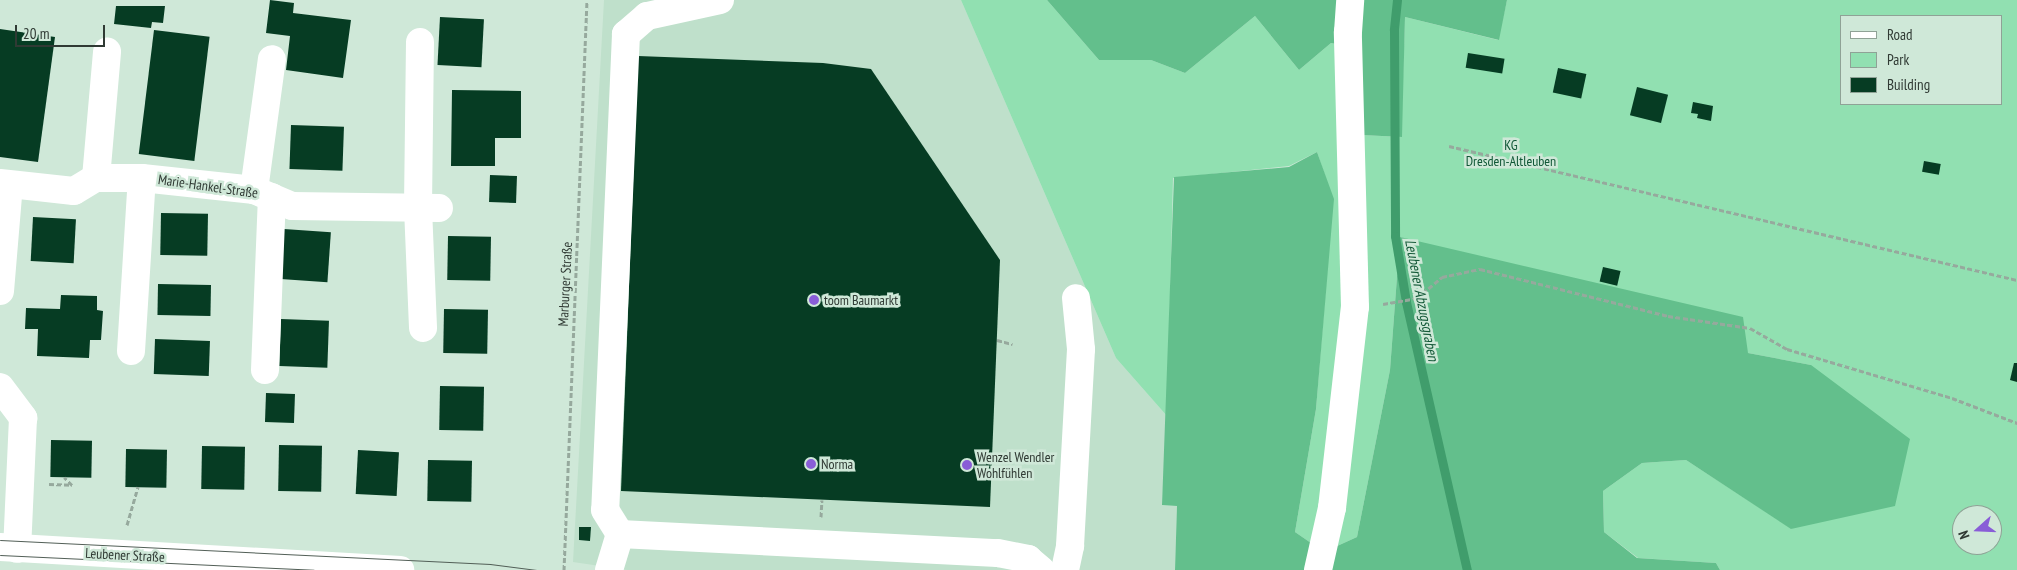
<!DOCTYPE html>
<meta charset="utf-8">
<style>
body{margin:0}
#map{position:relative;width:2017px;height:570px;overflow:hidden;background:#cfe8d8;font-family:"PT Sans Narrow",sans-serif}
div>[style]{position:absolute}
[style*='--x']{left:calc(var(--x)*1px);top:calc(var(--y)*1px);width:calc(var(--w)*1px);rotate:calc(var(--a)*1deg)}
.built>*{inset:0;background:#bfe0cb}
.green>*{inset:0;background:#91e0b1}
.forest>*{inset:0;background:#63bf8c}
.stream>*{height:9px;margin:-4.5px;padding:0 4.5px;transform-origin:4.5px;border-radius:4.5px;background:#409d6c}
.building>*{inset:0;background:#063c23;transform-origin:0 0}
.path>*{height:3px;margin-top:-1.5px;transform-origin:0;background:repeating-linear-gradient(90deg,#96a99d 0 5px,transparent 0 7.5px)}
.minor>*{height:28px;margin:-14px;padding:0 14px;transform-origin:14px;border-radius:14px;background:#fff}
.tram>*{height:1px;margin:-0.5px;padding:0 0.5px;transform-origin:0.5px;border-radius:0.5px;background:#525f57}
.dots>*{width:14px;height:14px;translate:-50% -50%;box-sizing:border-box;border:2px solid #cfe8d8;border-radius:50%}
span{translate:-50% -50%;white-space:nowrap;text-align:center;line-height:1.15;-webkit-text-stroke:5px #cfe8d8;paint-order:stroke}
.park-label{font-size:14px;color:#105736}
.street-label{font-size:14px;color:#303a34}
.poi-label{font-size:14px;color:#303a34}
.left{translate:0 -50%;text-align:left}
.water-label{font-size:15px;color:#155a39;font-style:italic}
.legend{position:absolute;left:1840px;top:15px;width:162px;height:90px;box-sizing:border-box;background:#cfe8d8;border:1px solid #8fa296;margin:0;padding:6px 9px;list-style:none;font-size:15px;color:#303a34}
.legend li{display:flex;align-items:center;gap:10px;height:25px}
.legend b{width:25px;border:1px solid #8fa296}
.north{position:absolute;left:1952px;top:505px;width:50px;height:50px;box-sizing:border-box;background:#cfe8d8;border:1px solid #8fa296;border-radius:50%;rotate:250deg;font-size:14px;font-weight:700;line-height:20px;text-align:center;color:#303a34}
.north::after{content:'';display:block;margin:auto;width:18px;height:22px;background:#895dd7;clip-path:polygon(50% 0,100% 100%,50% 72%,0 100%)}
.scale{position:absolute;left:15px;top:25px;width:90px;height:22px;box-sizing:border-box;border:2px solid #303a34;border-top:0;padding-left:6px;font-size:15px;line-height:18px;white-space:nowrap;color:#303a34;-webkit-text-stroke:4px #cfe8d8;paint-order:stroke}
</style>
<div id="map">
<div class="built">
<div style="clip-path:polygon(604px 0,961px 0,1116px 358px,1167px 416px,1162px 505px,1177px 506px,1175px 570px,627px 570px,573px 562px)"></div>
</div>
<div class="green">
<div style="clip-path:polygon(evenodd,961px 0,1047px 0,1099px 60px,1151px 60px,1185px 73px,1255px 16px,1299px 70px,1331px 43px,1360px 48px,1362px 135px,1401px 137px,1405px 17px,1498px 40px,1507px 0,2017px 0,2017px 570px,1720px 570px,1716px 563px,1638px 558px,1604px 532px,1603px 491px,1642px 463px,1686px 460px,1792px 529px,1811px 365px,1748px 353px,1400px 237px,1390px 370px,1357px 537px,1324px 552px,1295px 532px,1316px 409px,1333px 199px,1317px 152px,1289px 166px,1173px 178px,1167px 416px,1116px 358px,961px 0,1841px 16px,2001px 16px,2001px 104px,1841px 104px,1841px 16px,961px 0,1962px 515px,1992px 515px,1992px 545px,1962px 545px,1962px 515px)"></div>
</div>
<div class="forest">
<div style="clip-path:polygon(1047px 0,1507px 0,1499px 40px,1405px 17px,1402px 137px,1362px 135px,1359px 48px,1331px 43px,1299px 70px,1255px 16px,1185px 73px,1151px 60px,1099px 60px)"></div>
<div style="clip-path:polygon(1317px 152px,1334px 199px,1316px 409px,1295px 532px,1324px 552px,1357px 537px,1390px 370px,1400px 237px,1743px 317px,1748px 353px,1811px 365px,1910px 439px,1895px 506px,1791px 529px,1686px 460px,1642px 463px,1603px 491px,1604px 532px,1637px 558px,1716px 563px,1720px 570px,1175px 570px,1177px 506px,1162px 505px,1174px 177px,1289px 167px)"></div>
</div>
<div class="stream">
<div style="--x:1397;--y:0;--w:30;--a:96"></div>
<div style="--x:1394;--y:30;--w:206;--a:89.7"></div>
<div style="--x:1395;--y:236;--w:67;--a:80.5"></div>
<div style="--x:1406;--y:302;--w:275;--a:77.2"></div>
</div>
<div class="building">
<div style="clip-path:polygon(270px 0,294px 3px,293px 13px,351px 20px,343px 78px,286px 70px,290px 36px,266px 33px)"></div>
<div style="clip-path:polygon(116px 6px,165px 6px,163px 23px,152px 22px,151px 28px,114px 24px)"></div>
<div style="left:440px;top:17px;width:44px;height:48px;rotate:3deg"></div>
<div style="clip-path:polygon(0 29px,55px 37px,38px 162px,0 157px)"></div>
<div style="left:154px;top:30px;width:56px;height:125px;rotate:7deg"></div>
<div style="left:1468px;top:53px;width:37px;height:15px;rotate:9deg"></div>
<div style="clip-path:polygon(638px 56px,823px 63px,871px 69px,1000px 260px,990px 507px,621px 491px)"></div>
<div style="left:1558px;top:68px;width:29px;height:25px;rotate:12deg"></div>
<div style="left:1637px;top:87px;width:32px;height:29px;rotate:14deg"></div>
<div style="clip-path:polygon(452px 90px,521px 91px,521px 138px,495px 138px,495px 166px,451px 166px)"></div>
<div style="clip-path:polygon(1693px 102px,1713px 106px,1711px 121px,1697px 118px,1698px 114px,1691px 113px)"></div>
<div style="left:291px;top:125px;width:53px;height:44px;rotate:2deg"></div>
<div style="left:1924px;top:161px;width:17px;height:11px;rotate:10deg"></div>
<div style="left:490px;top:175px;width:27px;height:27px;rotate:2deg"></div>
<div style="left:161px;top:213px;width:47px;height:42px;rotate:1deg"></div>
<div style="left:33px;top:217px;width:43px;height:44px;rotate:3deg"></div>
<div style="left:284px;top:229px;width:47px;height:50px;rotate:4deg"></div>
<div style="left:448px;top:236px;width:43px;height:44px;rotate:1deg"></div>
<div style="left:1603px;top:267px;width:18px;height:15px;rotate:13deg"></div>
<div style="left:158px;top:284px;width:53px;height:31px;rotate:1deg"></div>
<div style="clip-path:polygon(61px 295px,97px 296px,97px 310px,103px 311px,101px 340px,90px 340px,89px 358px,37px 356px,38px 329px,25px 329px,26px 308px,60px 309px)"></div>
<div style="left:444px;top:309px;width:44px;height:44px;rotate:1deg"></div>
<div style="left:281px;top:319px;width:48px;height:47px;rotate:2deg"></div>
<div style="left:155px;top:339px;width:55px;height:35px;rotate:2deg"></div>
<div style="clip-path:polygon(2014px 363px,2017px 363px,2017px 382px,2010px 380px)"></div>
<div style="left:440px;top:386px;width:44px;height:44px;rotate:1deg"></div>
<div style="left:266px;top:393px;width:29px;height:29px;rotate:2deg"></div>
<div style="left:51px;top:440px;width:41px;height:37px;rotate:1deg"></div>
<div style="left:279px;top:445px;width:43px;height:46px;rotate:1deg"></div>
<div style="left:202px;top:446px;width:43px;height:43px;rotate:1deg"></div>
<div style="left:126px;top:449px;width:41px;height:38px;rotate:1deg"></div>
<div style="left:358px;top:450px;width:41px;height:44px;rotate:3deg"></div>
<div style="left:428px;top:460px;width:44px;height:41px;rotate:1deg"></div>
<div style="clip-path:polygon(579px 527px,591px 527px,590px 541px,579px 540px)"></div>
</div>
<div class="path">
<div style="--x:1449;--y:146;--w:584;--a:13.27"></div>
<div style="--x:1383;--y:304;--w:35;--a:-10"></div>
<div style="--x:1417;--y:298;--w:33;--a:-40"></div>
<div style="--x:1442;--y:277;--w:39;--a:-12"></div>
<div style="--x:1480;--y:269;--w:194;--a:14"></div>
<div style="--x:1668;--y:316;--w:83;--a:8.3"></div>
<div style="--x:1750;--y:328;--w:43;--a:29.6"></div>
<div style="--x:1787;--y:349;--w:172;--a:16.5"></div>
<div style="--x:1952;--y:398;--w:70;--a:21"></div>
<div style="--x:997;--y:340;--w:16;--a:15"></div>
<div style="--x:49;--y:484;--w:23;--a:2"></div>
<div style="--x:72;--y:485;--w:11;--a:-135"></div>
<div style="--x:821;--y:517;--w:17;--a:-87"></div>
<div style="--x:127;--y:525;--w:40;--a:-74"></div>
<div style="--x:564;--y:570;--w:570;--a:-87.69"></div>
</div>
<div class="minor">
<div style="--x:720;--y:0;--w:75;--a:167.6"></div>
<div style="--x:647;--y:16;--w:28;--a:139"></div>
<div style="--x:626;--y:34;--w:476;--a:92.5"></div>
<div style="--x:605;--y:510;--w:28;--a:58"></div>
<div style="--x:620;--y:534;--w:378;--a:2.9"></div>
<div style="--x:998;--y:553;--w:31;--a:11"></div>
<div style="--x:1028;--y:559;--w:17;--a:40"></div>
<div style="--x:420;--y:42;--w:166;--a:90.7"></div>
<div style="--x:418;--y:208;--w:120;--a:87.6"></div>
<div style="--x:96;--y:178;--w:127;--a:-85"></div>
<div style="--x:0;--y:183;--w:74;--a:6.2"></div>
<div style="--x:74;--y:191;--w:26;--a:-31"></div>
<div style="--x:96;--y:178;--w:46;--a:0"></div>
<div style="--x:142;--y:178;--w:113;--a:6.1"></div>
<div style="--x:254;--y:190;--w:41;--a:22.8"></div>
<div style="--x:292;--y:206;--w:147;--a:0.8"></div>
<div style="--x:254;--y:190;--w:132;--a:-82.2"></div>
<div style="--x:0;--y:291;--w:107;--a:-85.2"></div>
<div style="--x:131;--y:351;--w:173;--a:-86.4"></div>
<div style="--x:265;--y:370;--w:173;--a:-87.7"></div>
<div style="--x:0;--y:387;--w:39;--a:53"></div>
<div style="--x:23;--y:418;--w:131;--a:92.6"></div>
<div style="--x:0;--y:547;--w:401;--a:3.3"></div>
<div style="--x:609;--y:570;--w:38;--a:-73"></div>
<div style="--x:1065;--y:570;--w:25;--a:-78"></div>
<div style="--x:1070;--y:546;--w:197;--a:-86.8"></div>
<div style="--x:1081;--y:349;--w:51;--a:-95.6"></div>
<div style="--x:1318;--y:570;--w:64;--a:-77.3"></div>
<div style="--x:1332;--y:508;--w:202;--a:-83.5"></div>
<div style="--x:1355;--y:307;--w:275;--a:-91.5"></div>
<div style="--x:1348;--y:32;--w:32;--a:-86"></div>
</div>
<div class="tram">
<div style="--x:0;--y:540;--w:491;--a:2.8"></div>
<div style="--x:490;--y:564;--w:47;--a:7.3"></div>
<div style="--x:0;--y:555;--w:314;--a:2.7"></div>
</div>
<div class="dots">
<div style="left:814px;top:300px;background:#895dd7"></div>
<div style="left:811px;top:464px;background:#895dd7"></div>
<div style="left:967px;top:465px;background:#895dd7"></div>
</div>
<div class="park-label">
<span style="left:1511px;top:153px">KG<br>Dresden-Altleuben</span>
</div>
<div class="street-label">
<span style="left:208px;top:186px;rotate:8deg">Marie-Hankel-Straße</span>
<span style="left:565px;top:284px;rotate:-87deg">Marburger Straße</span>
<span style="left:125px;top:555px;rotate:3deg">Leubener Straße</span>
</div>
<div class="poi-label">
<span class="left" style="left:824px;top:300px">toom Baumarkt</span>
<span class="left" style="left:977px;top:465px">Wenzel Wendler<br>Wohlfühlen</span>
<span class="left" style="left:821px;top:464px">Norma</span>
</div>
<div class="water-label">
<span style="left:1422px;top:300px;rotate:79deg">Leubener Abzugsgraben</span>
</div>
<ul class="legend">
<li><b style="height:6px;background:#fff"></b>Road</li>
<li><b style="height:14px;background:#91e0b1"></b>Park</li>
<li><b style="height:14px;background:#063c23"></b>Building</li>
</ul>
<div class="north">N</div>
<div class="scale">20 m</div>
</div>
